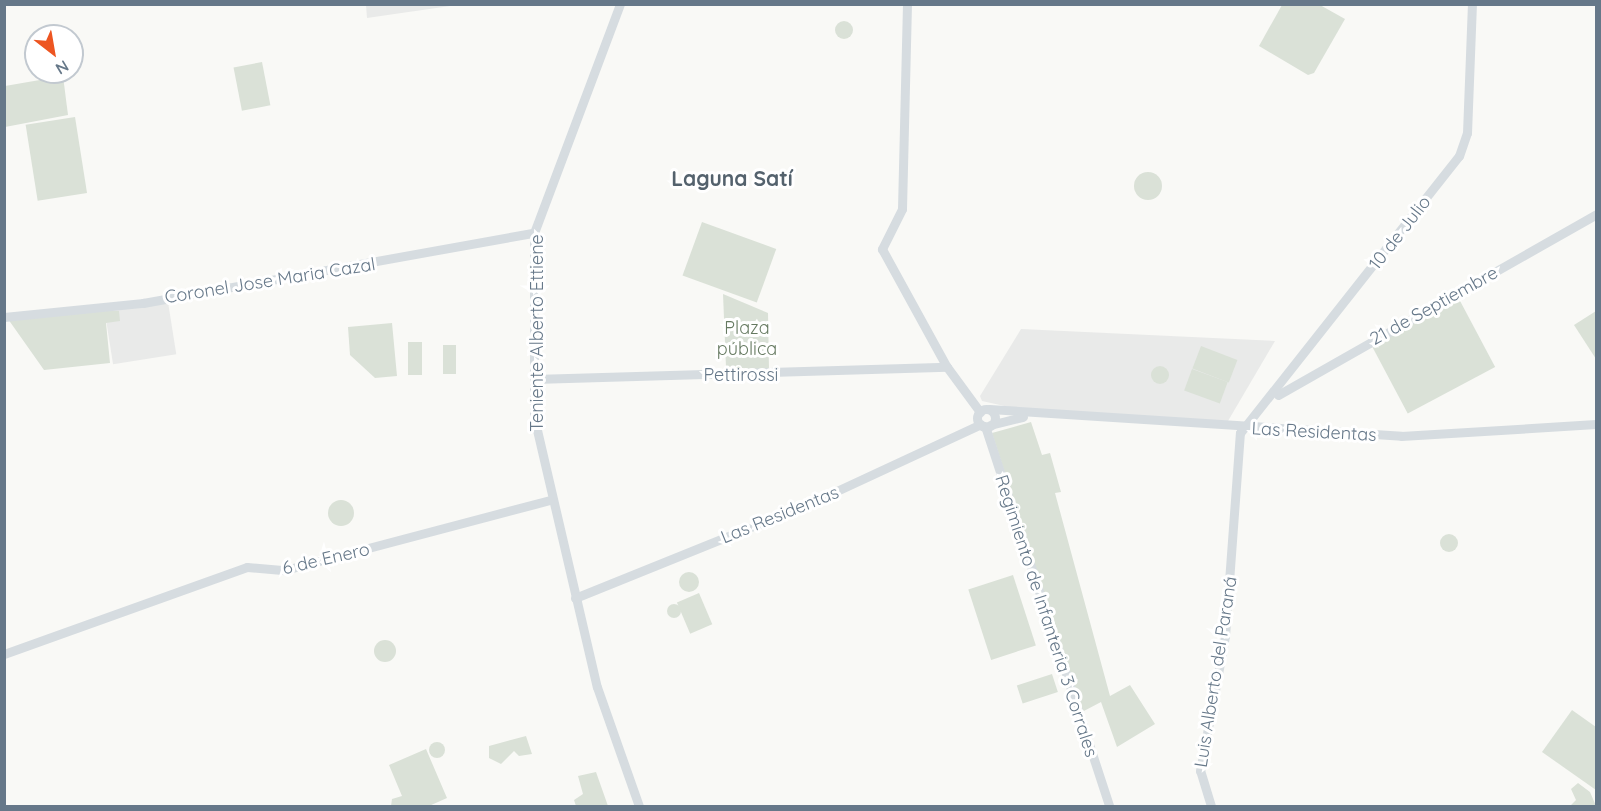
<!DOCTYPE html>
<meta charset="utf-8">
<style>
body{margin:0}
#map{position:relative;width:1601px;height:811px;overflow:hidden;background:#f9f9f6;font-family:Quicksand,sans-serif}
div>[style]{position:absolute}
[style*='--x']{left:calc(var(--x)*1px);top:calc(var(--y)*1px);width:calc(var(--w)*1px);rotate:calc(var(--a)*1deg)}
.built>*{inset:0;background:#e9eae9;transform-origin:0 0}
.green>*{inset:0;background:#dae1d7;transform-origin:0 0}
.round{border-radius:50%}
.secondary>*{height:9px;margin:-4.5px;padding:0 4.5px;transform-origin:4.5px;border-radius:4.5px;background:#d6dce0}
.secondary>.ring{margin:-4.5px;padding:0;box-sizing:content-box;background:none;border:9px solid #d6dce0;border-radius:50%}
span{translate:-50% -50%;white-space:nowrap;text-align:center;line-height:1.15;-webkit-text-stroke:6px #fff;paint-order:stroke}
.street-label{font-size:18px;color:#667889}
.park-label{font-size:18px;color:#667a61}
.quarter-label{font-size:21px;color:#54626d;font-weight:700}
.frame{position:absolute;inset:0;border:6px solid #667889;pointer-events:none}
.north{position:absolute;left:24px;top:24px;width:60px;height:60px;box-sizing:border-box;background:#fff;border:2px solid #c2c9d0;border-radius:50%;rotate:149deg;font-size:16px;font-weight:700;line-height:24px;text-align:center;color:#667889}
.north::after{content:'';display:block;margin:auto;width:21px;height:27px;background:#ed5521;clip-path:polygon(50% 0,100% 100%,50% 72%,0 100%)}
</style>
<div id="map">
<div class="built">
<div style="clip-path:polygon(366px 5px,366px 4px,457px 5px,367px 18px)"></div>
<div style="left:168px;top:302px;width:53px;height:64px;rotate:81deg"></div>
<div style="clip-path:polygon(1021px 329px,1275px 341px,1228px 421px,1022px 410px,982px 401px,980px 396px)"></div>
</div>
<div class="green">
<div style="clip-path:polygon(1282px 5px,1320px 5px,1345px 19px,1314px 73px,1308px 75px,1259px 46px)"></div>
<div class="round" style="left:835px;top:21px;width:18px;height:18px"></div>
<div style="left:262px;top:62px;width:44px;height:29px;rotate:79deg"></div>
<div style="clip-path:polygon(63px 76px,68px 115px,5px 127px,5px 86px)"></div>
<div style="left:75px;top:117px;width:77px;height:50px;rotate:81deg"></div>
<div class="round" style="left:1134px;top:172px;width:28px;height:28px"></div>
<div style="left:702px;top:222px;width:79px;height:57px;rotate:20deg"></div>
<div style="clip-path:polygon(723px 294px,768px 313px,769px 370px,726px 367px)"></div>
<div style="left:1459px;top:299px;width:77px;height:99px;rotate:62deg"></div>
<div style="clip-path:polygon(105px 310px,119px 311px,120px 321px,106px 323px,110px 363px,44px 370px,8px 319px)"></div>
<div style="clip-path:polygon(1596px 311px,1596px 359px,1574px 325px)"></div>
<div style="clip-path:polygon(392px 323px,397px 376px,375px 378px,350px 355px,348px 327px)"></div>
<div style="left:408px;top:342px;width:14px;height:33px"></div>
<div style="left:443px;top:345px;width:13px;height:29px"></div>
<div style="left:1201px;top:346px;width:39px;height:24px;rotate:21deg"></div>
<div class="round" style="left:1151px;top:366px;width:18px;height:18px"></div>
<div style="left:1192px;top:369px;width:38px;height:23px;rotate:20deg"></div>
<div style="clip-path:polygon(1031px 422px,1042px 455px,1050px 453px,1061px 492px,1055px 493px,1110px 696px,1130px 685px,1155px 724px,1117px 747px,1101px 702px,1082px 712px,992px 433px)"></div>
<div class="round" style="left:328px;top:500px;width:26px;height:26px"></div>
<div class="round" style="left:1440px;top:534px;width:18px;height:18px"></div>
<div class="round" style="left:679px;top:572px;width:20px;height:20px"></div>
<div style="left:1013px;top:575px;width:74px;height:47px;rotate:72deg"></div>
<div style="left:699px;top:593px;width:34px;height:24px;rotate:67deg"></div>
<div class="round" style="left:667px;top:604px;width:14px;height:14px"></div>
<div class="round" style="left:374px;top:640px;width:22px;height:22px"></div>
<div style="left:1052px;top:674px;width:19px;height:37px;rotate:72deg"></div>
<div style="clip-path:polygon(1572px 710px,1596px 727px,1596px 790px,1542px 752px)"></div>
<div style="clip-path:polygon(526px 736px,532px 754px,519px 756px,514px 751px,501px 764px,489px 758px,489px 746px)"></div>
<div class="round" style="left:429px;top:742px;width:16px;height:16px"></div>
<div style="clip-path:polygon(426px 749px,447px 798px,429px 806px,391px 806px,392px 799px,402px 796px,389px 765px)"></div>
<div style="clip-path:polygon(596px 772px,608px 806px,576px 806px,574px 800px,583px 794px,578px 776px)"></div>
<div style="clip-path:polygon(1578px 783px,1590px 792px,1596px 806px,1570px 806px,1576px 800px,1571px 789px)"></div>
</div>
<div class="secondary">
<div style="--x:620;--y:4;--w:245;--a:110.6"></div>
<div style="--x:534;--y:233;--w:184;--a:90"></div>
<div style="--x:534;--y:417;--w:277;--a:76.9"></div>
<div style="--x:597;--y:687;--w:126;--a:70.6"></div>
<div style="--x:907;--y:4;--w:205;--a:91.4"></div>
<div style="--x:902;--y:209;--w:45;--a:116.6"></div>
<div style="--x:882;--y:249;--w:135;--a:61.2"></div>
<div style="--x:947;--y:367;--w:56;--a:53.7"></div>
<div style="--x:4;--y:317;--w:140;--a:-5.8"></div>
<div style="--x:143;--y:303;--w:397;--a:-10.2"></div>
<div style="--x:534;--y:379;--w:413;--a:-1.7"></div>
<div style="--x:1278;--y:395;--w:366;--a:-29.6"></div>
<div style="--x:989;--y:409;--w:413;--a:3.7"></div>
<div style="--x:1401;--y:436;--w:195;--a:-3.5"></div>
<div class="ring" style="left:977px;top:409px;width:9px;height:9px"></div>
<div style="--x:990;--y:425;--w:34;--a:-14"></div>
<div style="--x:985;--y:426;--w:400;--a:71.9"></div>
<div style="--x:575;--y:598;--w:257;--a:-22"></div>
<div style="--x:813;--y:502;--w:185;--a:-24.9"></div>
<div style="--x:4;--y:654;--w:258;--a:-19.7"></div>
<div style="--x:247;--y:567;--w:38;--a:5"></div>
<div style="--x:285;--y:570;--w:274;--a:-14.8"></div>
<div style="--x:1211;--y:806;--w:37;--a:-107"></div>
<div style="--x:1200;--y:771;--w:137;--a:-79.5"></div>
<div style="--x:1225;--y:636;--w:204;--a:-85.8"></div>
<div style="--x:1240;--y:433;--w:353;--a:-51.7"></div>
<div style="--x:1459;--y:156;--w:24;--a:-71"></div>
<div style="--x:1467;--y:133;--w:129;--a:-87.8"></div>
</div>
<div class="street-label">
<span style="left:1400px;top:233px;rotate:-52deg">10 de Julio</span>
<span style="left:270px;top:281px;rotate:-9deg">Coronel Jose Maria Cazal</span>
<span style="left:1434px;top:306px;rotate:-29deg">21 de Septiembre</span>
<span style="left:537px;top:333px;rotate:-90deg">Teniente Alberto Ettiene</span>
<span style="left:741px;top:375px">Pettirossi</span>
<span style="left:1314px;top:432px;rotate:3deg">Las Residentas</span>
<span style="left:780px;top:515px;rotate:-22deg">Las Residentas</span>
<span style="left:326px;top:559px;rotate:-13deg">6 de Enero</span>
<span style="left:1046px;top:616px;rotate:72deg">Regimiento de Infanteria 3 Corrales</span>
<span style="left:1216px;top:672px;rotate:-81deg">Luis Alberto del Paraná</span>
</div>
<div class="park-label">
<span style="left:747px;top:339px">Plaza<br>pública</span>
</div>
<div class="quarter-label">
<span style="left:732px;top:178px">Laguna Satí</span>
</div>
<div class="frame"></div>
<div class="north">N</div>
</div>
